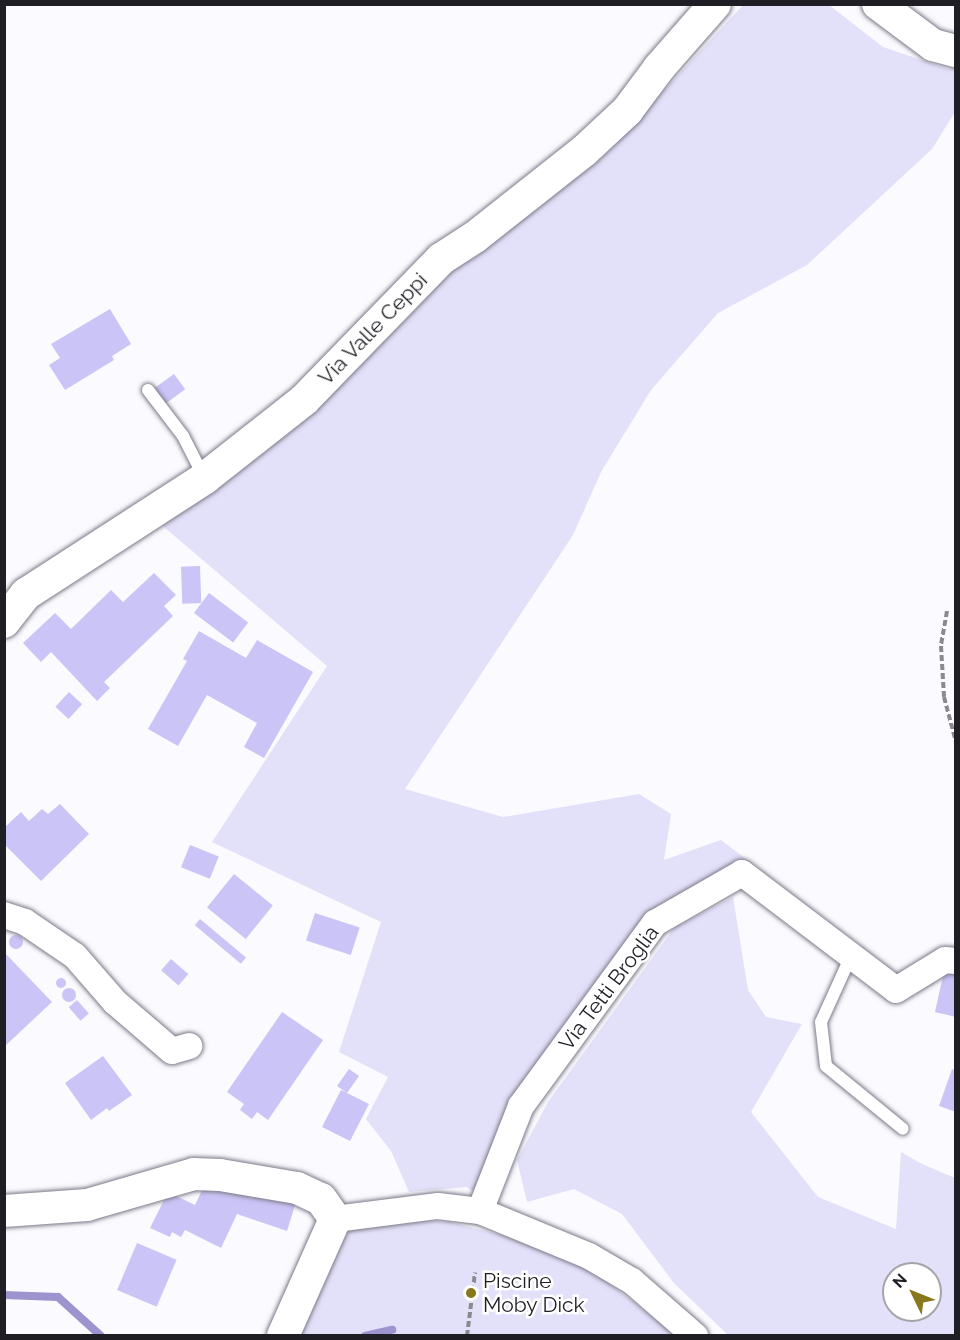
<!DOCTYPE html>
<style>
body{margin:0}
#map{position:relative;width:960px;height:1340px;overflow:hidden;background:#fbfafe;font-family:Raleway,sans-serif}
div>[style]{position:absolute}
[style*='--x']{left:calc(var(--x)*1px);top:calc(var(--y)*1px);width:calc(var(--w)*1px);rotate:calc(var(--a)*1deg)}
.green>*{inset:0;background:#e3e0f9}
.stream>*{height:8px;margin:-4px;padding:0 4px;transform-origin:4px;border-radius:4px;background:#9d93cf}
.building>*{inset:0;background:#cbc4f6;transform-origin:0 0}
.round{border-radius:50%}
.path>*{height:4px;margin-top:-2px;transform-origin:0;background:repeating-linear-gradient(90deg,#8a898e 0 6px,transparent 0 9px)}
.roads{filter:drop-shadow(0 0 2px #7c7a89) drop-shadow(0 0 2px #7c7a89)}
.service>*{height:12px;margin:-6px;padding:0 6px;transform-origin:6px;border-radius:6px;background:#fff}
.minor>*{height:26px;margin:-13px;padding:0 13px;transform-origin:13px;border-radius:13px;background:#fff}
.tertiary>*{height:32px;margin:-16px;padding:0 16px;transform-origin:16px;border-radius:16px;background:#fff}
.dots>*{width:16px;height:16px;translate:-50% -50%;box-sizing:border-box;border:3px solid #fff;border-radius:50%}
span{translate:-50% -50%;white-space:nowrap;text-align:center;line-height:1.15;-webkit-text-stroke:5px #fff;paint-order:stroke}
.street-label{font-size:21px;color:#1f1e24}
.poi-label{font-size:21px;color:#1f1e24}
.left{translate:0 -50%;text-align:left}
.frame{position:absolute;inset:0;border:6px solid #1f1e24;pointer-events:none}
.north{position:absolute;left:882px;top:1262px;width:60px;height:60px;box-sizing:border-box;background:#fff;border:2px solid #a5a5a7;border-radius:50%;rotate:313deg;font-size:16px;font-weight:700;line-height:24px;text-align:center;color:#1f1e24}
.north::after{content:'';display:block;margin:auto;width:21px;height:27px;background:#89771b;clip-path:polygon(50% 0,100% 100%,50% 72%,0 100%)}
</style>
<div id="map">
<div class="green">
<div style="clip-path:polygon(743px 5px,829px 5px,883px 47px,948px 69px,955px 67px,955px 112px,932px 149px,807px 265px,718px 313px,651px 390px,601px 472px,573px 535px,405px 789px,503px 817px,639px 794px,671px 814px,664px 860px,721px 840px,750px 862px,648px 918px,477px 1195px,467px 1187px,409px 1192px,391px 1151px,366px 1119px,388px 1077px,339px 1052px,381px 922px,212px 842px,327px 666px,157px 521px,447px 269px,639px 117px)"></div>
<div style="clip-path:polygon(evenodd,733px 897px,748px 990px,766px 1017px,802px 1024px,751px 1112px,818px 1197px,896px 1229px,901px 1152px,920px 1163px,955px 1178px,955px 1335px,728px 1335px,674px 1283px,622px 1214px,574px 1189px,527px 1202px,517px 1160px,548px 1102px,674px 928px,733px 897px,894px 1274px,930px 1274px,930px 1310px,894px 1310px,894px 1274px)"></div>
<div style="clip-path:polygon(404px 1219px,450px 1222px,513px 1238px,596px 1273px,676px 1335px,301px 1336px,348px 1230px)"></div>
</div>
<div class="stream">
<div style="--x:4;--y:1295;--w:54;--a:2.1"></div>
<div style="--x:58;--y:1297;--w:58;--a:42.2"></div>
<div style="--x:365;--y:1336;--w:28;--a:-13"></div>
</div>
<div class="building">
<div style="clip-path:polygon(110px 309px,131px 344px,112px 356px,114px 360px,65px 390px,49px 365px,60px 358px,51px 344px)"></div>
<div style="left:174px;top:374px;width:19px;height:24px;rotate:54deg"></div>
<div style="left:200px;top:566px;width:37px;height:19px;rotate:88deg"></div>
<div style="clip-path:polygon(154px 573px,176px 595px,164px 606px,173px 616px,104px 682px,110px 688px,97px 701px,51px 652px,41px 662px,23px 643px,55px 613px,71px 629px,111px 590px,123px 602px)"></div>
<div style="left:209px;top:593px;width:49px;height:25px;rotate:37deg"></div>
<div style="clip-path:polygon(199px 631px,246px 658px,257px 640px,313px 672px,264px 758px,244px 747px,257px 723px,207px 695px,178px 746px,148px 729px,187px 661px,183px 659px)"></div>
<div style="left:69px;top:692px;width:18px;height:20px;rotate:43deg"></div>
<div style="clip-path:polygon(60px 804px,89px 834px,41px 881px,4px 844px,4px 828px,21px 812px,29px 821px,42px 809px,48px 814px)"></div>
<div style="left:190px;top:845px;width:31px;height:24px;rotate:22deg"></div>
<div style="left:234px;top:874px;width:50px;height:43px;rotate:39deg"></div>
<div style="left:315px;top:913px;width:47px;height:29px;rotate:18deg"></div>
<div style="left:200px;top:919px;width:60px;height:8px;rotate:40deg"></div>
<div class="round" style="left:9px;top:935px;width:14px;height:14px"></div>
<div style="clip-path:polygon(4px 952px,52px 1002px,4px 1047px)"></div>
<div style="left:171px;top:959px;width:23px;height:15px;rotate:41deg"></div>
<div style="clip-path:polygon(946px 962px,956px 964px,956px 1017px,935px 1012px)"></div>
<div class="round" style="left:56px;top:978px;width:10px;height:10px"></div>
<div class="round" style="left:62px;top:988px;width:14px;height:14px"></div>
<div style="left:77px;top:1000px;width:18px;height:11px;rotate:49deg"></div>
<div style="clip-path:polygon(282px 1012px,323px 1040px,268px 1120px,257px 1112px,252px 1119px,240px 1110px,244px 1104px,227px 1092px)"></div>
<div style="clip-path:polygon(103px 1056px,132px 1095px,109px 1111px,107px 1108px,91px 1120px,65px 1083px)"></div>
<div style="clip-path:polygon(349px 1069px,359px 1076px,347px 1093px,369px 1104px,350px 1141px,322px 1127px,341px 1090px,347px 1093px,337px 1086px)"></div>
<div style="clip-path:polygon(952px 1069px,956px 1071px,956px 1112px,939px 1106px)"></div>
<div style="clip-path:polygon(205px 1184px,296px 1202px,287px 1231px,237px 1214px,221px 1248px,185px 1230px,181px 1237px,172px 1232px,170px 1237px,150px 1228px,168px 1192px,195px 1205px)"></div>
<div style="left:137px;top:1243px;width:43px;height:51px;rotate:23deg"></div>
</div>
<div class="path">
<div style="--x:947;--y:611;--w:36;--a:100"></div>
<div style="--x:941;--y:646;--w:51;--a:86.6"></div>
<div style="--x:944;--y:697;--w:47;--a:75.1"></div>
<div style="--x:467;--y:1336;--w:64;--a:-82.8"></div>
</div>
<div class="roads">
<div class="service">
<div style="--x:148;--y:390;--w:58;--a:52.7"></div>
<div style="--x:183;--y:436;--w:46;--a:62.9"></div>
<div style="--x:851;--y:956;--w:72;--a:114.4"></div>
<div style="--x:821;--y:1022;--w:44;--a:83.5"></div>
<div style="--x:826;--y:1066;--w:99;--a:39.3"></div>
</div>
<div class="minor">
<div style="--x:4;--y:915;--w:22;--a:18"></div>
<div style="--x:25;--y:922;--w:60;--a:34.2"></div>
<div style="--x:75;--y:956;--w:61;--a:49"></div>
<div style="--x:115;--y:1002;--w:75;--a:40.7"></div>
<div style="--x:172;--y:1051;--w:18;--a:-16"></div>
<div style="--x:480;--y:1211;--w:113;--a:-68.7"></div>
<div style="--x:521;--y:1106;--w:227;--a:-53.8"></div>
<div style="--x:655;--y:923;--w:100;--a:-29.9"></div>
<div style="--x:742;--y:873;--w:193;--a:37.2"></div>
<div style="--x:896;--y:990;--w:57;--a:-31.5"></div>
<div style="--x:945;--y:960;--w:11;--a:5"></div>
<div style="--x:335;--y:1219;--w:104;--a:-7.2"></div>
<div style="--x:438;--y:1206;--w:42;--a:6.8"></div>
<div style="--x:480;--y:1211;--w:118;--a:22.4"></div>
<div style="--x:589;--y:1256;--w:50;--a:30.2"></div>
<div style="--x:632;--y:1281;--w:84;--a:41.1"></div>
</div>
<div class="tertiary">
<div style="--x:878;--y:4;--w:69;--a:36.7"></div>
<div style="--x:933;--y:45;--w:24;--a:15"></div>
<div style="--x:4;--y:622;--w:36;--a:-52"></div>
<div style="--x:26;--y:594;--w:213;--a:-32.9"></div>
<div style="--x:205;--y:478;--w:126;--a:-38.2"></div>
<div style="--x:304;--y:400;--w:197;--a:-45.8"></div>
<div style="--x:441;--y:259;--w:40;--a:-32.9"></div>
<div style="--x:475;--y:237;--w:139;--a:-38.3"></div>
<div style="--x:584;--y:151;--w:59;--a:-42.9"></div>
<div style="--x:627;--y:111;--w:54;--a:-53.3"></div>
<div style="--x:659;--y:68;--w:85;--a:-48.8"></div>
<div style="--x:4;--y:1211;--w:83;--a:-4.1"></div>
<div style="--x:87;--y:1205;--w:111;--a:-16.2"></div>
<div style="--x:194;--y:1174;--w:26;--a:2"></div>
<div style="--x:220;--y:1175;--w:78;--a:9.6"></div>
<div style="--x:297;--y:1188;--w:26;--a:25"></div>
<div style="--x:321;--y:1199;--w:24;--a:55"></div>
<div style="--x:335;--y:1219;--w:128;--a:114"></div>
</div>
</div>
<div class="dots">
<div style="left:471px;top:1293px;background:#89771b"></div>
</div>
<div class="street-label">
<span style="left:373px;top:329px;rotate:-46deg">Via Valle Ceppi</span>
<span style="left:609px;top:988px;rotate:-53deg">Via Tetti Broglia</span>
</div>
<div class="poi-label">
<span class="left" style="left:483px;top:1293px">Piscine<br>Moby Dick</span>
</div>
<div class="frame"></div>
<div class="north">N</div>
</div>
